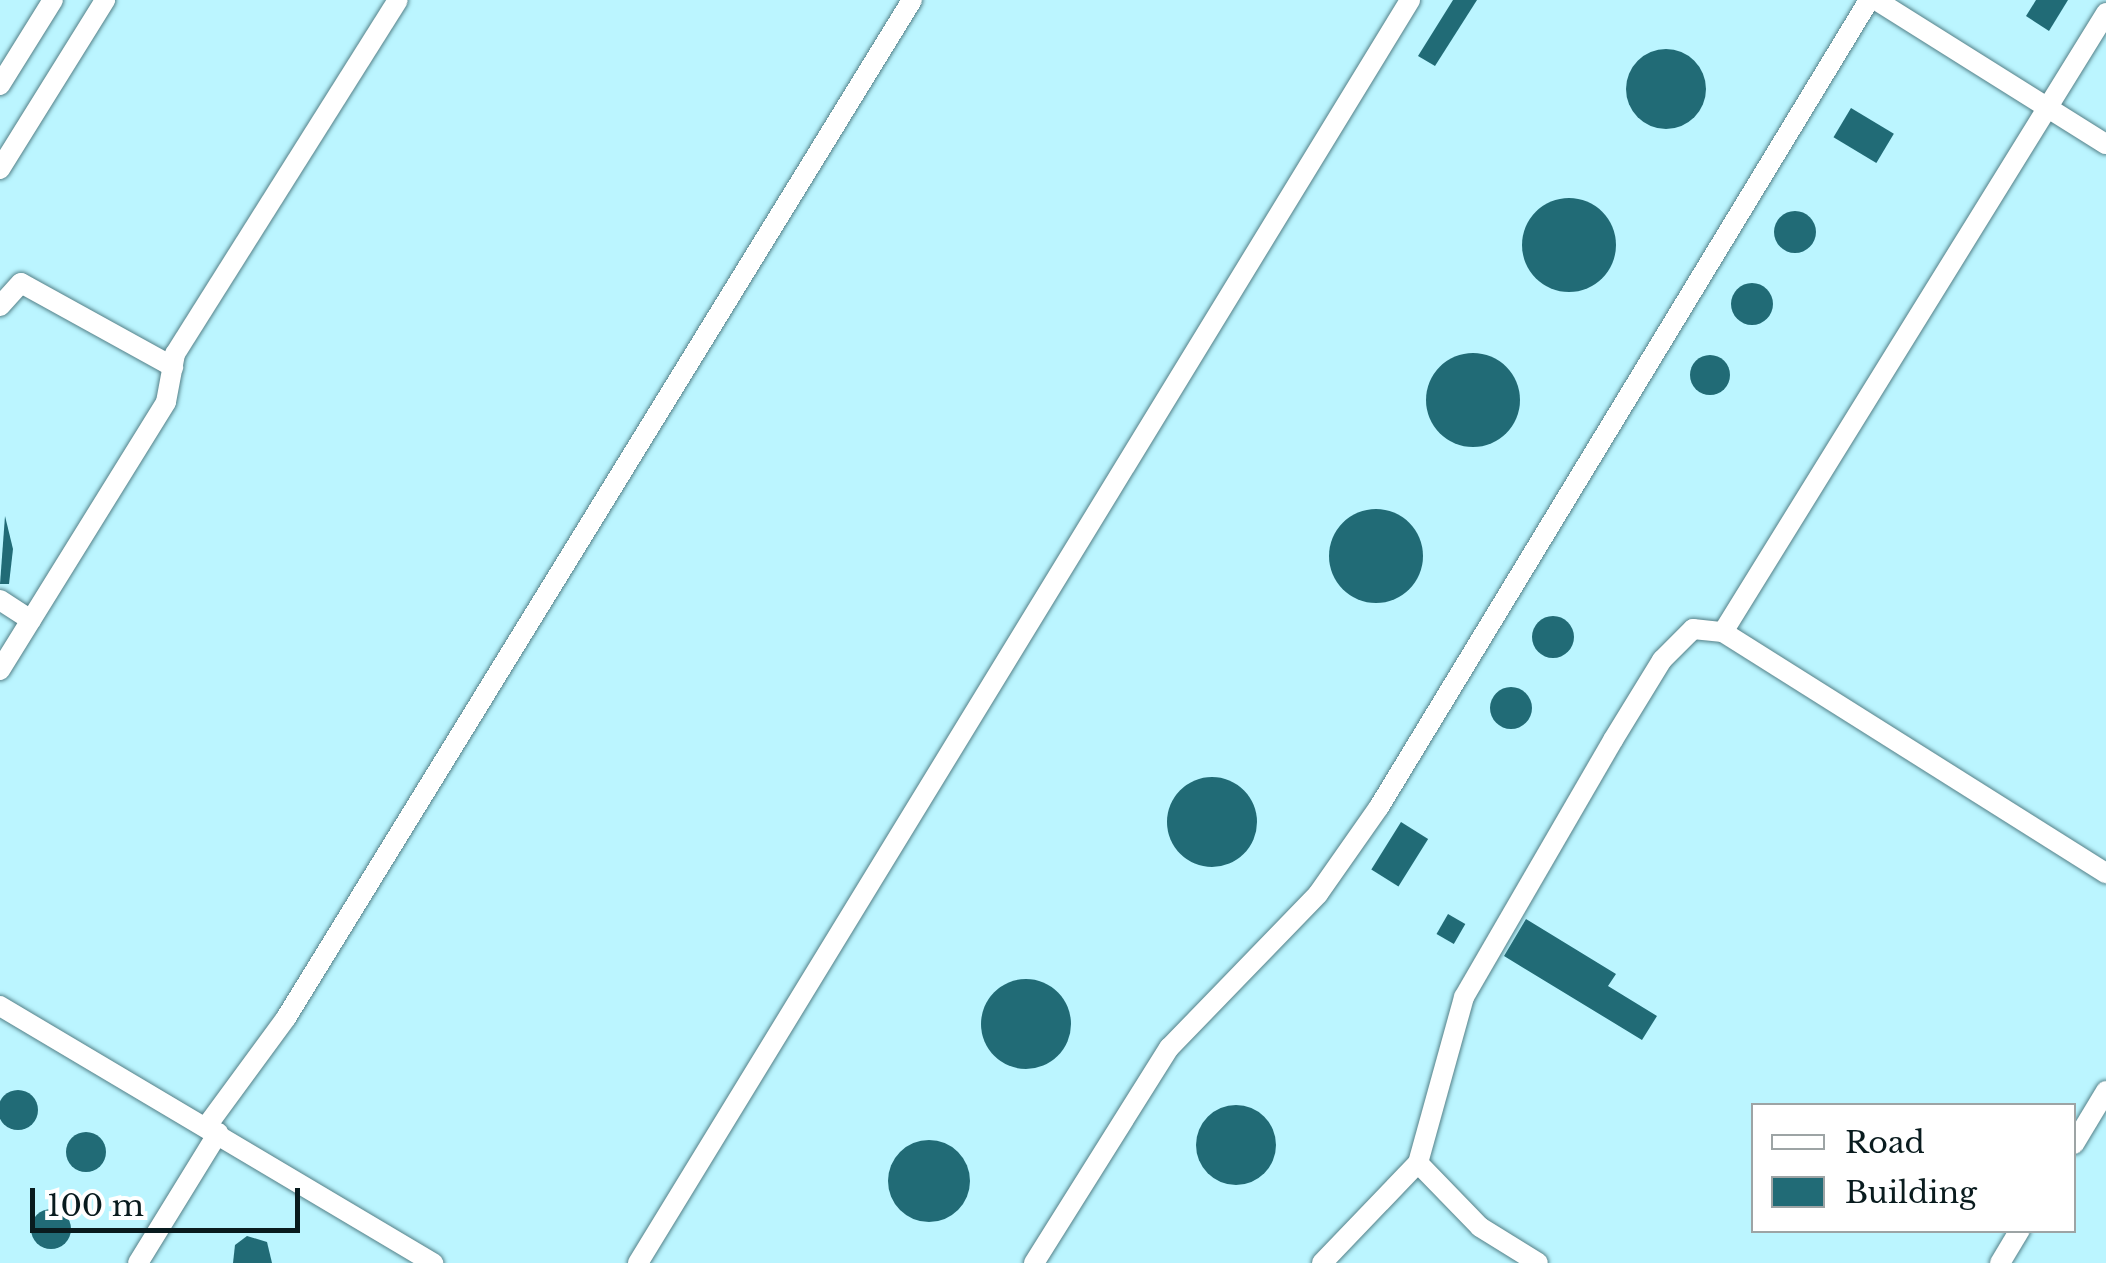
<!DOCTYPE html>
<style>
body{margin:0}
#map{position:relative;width:2106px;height:1263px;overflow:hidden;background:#ddf9fe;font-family:"Libre Baskerville",serif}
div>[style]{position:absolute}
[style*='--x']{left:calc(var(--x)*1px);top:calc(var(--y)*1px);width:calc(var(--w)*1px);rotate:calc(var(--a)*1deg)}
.built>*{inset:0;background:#bbf5ff}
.building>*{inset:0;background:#216b76;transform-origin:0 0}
.round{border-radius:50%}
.roads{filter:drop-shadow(0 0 2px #548088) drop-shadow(0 0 2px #548088)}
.minor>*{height:20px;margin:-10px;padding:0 10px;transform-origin:10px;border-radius:10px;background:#fff}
span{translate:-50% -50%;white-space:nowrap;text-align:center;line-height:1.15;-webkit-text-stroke:10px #fff;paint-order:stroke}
.legend{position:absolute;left:1751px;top:1103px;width:325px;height:130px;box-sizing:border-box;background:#fff;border:2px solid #9da4a5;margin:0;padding:12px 18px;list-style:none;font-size:30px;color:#091b1e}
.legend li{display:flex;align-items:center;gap:20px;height:50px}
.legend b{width:50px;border:2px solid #9da4a5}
.scale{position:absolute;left:30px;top:1188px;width:270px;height:45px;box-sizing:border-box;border:5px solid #091b1e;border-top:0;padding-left:12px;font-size:30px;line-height:35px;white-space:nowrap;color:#091b1e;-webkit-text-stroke:8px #fff;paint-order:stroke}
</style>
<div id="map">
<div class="built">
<div style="clip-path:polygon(evenodd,0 0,2106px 0,2106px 1263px,0 1263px,0 0,1754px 1106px,2074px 1106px,2074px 1230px,1754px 1230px,1754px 1106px)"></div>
</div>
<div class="building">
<div style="clip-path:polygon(1453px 0,1477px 0,1435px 66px,1418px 56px)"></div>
<div style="clip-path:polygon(2036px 0,2068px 0,2049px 31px,2026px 16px)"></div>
<div class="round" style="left:1626px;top:49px;width:80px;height:80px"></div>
<div style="left:1851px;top:108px;width:50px;height:34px;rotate:31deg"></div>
<div class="round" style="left:1522px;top:198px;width:94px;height:94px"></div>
<div class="round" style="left:1774px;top:211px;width:42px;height:42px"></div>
<div class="round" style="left:1731px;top:283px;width:42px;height:42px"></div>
<div class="round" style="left:1426px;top:353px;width:94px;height:94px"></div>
<div class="round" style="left:1690px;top:355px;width:40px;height:40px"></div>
<div class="round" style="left:1329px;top:509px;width:94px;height:94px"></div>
<div style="clip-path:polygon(5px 516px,13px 549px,9px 584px,0 584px)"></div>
<div class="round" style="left:1532px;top:616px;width:42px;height:42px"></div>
<div class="round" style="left:1490px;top:687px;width:42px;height:42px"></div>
<div class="round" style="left:1167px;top:777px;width:90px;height:90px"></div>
<div style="left:1401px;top:822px;width:32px;height:56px;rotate:32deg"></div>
<div style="left:1448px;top:914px;width:20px;height:23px;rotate:30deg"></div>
<div style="clip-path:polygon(1526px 919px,1616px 974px,1608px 986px,1657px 1016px,1642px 1040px,1504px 956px)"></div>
<div class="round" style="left:981px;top:979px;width:90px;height:90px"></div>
<div class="round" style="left:-2px;top:1090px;width:40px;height:40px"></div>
<div class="round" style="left:1196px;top:1105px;width:80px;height:80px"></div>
<div class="round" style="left:66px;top:1132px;width:40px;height:40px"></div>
<div class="round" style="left:888px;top:1140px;width:82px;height:82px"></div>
<div class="round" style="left:31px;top:1209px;width:40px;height:40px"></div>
<div style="clip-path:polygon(247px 1236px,267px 1242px,272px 1263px,233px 1263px,235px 1245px)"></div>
</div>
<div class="roads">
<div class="minor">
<div style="--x:1876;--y:0;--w:271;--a:32.1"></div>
<div style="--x:0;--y:85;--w:100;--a:-58.1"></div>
<div style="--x:0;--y:169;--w:199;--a:-58.1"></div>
<div style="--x:0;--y:306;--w:31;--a:-48"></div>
<div style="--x:21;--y:283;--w:174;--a:28.9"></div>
<div style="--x:0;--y:600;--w:37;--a:33"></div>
<div style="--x:1723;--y:632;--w:728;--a:-58.25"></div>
<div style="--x:0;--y:670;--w:315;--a:-58.2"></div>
<div style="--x:166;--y:402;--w:49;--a:-79.4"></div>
<div style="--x:175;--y:354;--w:418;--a:-57.8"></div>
<div style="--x:0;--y:1006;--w:504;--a:30.69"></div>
<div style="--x:206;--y:1127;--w:135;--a:-53.7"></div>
<div style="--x:286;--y:1018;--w:1195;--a:-58.41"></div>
<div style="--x:2074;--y:1144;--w:62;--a:-58.9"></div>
<div style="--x:1418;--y:1163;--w:89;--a:45.9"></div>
<div style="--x:1480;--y:1227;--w:68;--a:31.8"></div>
<div style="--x:138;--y:1263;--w:153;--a:-58.4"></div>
<div style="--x:638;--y:1263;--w:1480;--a:-58.56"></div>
<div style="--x:1034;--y:1263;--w:254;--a:-57.9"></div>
<div style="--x:1169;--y:1048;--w:214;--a:-45.9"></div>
<div style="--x:1318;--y:894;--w:106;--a:-55"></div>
<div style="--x:1379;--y:807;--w:944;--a:-58.73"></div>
<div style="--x:1322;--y:1263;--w:139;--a:-46.2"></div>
<div style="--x:1418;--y:1163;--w:172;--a:-74.5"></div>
<div style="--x:1464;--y:997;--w:297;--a:-59.9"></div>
<div style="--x:1613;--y:740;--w:94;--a:-58.5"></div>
<div style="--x:1662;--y:660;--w:44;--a:-45"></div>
<div style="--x:1693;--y:629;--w:30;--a:6"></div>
<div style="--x:1723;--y:632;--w:453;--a:32.2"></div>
<div style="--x:2000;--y:1263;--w:39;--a:-59"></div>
</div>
</div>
<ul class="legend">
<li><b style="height:12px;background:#fff"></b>Road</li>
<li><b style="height:28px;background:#216b76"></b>Building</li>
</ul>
<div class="scale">100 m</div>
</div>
